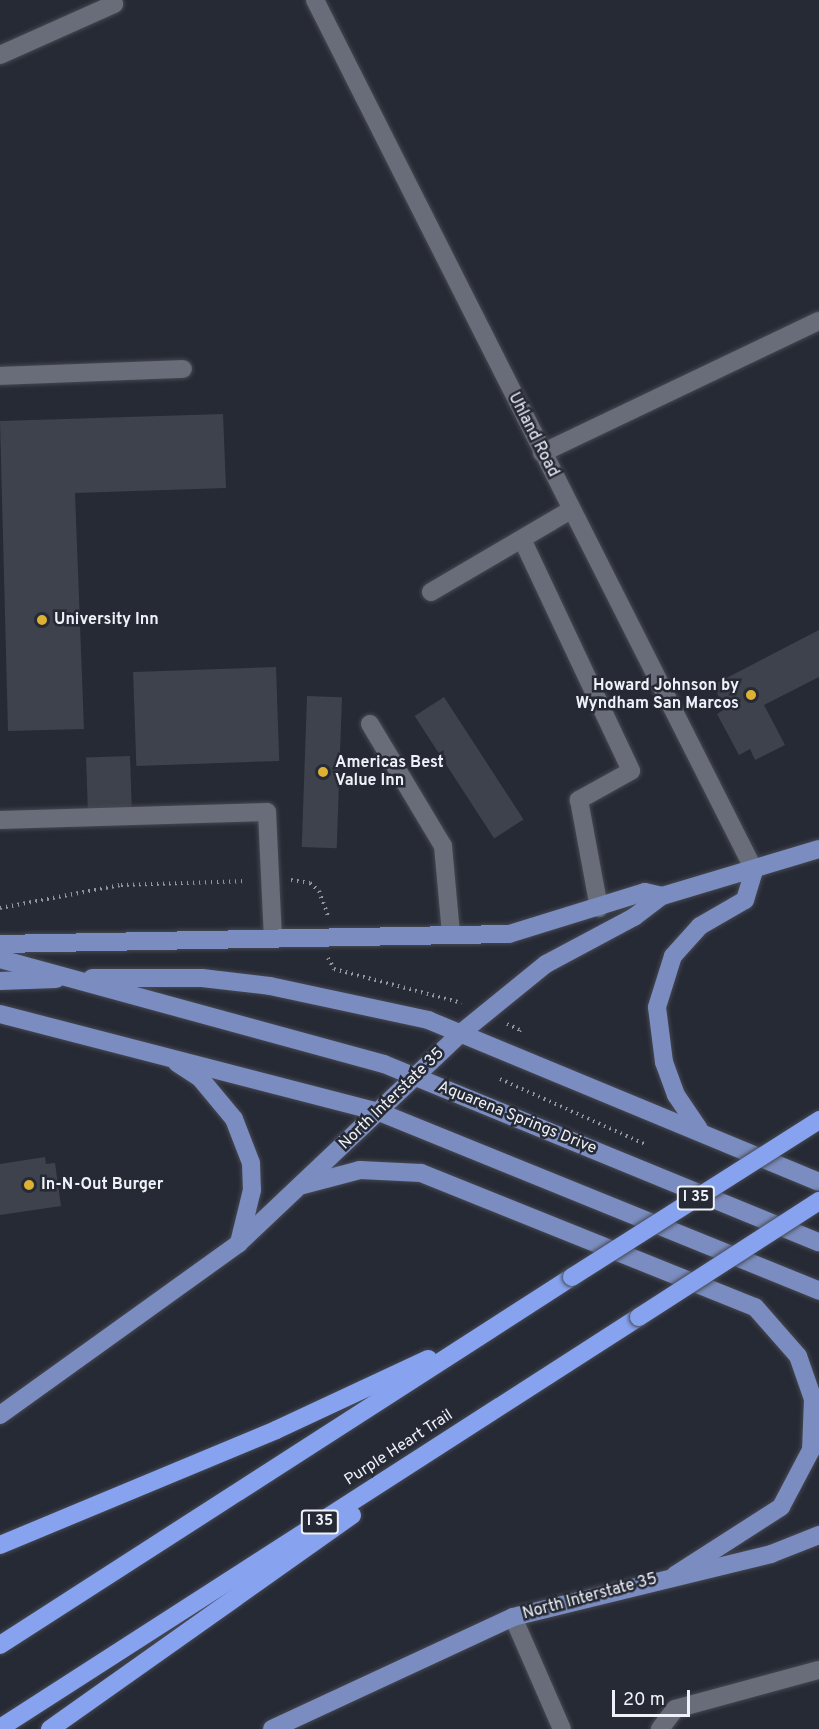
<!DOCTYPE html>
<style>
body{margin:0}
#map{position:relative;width:819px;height:1729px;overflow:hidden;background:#262a35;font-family:Overpass,sans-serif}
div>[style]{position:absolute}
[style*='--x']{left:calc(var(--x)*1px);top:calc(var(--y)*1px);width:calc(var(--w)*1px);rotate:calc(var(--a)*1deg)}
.building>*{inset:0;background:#3e424d;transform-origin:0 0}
.path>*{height:4px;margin-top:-2px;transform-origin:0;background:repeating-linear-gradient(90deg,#92959e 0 1.5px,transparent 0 6px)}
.roads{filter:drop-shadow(0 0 2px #454851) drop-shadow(0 0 2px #454851)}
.minor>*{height:18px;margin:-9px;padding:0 9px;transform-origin:9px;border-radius:9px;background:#686d79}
.major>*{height:18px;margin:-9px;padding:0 9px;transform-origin:9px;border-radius:9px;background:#7b8dc0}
.highway>*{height:18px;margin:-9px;padding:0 9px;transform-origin:9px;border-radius:9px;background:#87a3f0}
.bridges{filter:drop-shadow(0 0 2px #454851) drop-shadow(0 0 2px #454851)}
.highway-bridge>*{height:18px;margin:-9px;padding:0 9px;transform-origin:9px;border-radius:9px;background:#87a3f0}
.dots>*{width:16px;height:16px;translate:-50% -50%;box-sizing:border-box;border:3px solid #262a35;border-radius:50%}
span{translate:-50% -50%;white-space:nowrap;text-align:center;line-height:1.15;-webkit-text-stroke:5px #262a35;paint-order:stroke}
.shield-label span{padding:2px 4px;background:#262a35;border:2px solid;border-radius:4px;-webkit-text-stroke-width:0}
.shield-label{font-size:15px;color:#eff1f8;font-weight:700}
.street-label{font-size:16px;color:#eff1f8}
.poi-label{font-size:16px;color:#eff1f8;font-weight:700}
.left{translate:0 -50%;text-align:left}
.right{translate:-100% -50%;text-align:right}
.scale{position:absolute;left:612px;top:1690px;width:78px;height:27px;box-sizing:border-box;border:3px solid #eff1f8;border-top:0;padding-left:8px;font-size:18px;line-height:21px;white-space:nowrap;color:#eff1f8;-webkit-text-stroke:4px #262a35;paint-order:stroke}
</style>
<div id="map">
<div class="building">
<div style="clip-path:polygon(223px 414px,226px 488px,75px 493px,84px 729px,8px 731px,0 421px)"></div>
<div style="clip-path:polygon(819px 630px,819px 677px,764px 705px,785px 745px,755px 760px,750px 749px,739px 755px,717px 714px,725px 709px,713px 685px)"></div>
<div style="left:276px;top:667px;width:94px;height:143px;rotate:88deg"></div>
<div style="left:307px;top:696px;width:35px;height:151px;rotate:2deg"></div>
<div style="left:444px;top:697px;width:146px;height:35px;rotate:57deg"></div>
<div style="left:130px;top:756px;width:52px;height:44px;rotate:88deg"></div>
<div style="clip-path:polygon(45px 1157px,46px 1164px,55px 1163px,61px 1206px,0 1215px,0 1164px)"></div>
</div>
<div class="path">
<div style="--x:291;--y:880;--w:19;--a:9"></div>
<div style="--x:310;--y:883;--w:12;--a:42"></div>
<div style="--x:319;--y:891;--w:27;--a:70"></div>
<div style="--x:0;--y:908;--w:123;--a:-10.8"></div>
<div style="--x:121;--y:885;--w:126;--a:-1.8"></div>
<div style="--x:328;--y:958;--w:13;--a:61"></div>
<div style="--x:334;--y:969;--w:132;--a:14.9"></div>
<div style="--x:507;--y:1024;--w:14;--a:25"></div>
<div style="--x:520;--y:1030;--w:4;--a:117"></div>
<div style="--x:500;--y:1079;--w:161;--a:24.2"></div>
</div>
<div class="roads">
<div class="minor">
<div style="--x:315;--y:0;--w:974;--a:63.22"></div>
<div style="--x:0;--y:55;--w:125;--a:-24.1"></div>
<div style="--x:114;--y:4;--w:4;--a:-117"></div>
<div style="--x:0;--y:376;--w:183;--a:-2.2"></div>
<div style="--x:542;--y:453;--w:307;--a:-25.5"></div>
<div style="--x:522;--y:539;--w:256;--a:64.8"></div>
<div style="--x:631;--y:771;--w:60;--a:150.9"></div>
<div style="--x:579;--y:800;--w:110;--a:79.5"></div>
<div style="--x:431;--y:592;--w:162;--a:-30.4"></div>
<div style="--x:370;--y:724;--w:142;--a:59.1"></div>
<div style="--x:443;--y:846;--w:88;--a:84.8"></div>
<div style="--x:0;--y:820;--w:267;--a:-1.7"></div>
<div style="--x:267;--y:812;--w:126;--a:87.3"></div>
<div style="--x:513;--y:1617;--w:122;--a:66.4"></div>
<div style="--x:660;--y:1729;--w:25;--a:-53"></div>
<div style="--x:675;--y:1709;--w:149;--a:-15.2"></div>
</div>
<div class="major">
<div style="--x:0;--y:944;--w:509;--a:-1.13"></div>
<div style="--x:509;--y:934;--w:142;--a:-17.2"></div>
<div style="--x:645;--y:892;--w:17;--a:13"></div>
<div style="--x:0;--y:959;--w:398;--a:15.3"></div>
<div style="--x:384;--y:1064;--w:470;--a:22.3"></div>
<div style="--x:92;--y:978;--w:110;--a:0"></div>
<div style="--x:202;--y:978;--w:68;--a:6.7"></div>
<div style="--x:270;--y:986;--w:162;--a:12.1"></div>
<div style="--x:428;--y:1020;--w:423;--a:22.5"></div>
<div style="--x:0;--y:981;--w:56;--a:-2"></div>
<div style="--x:0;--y:1014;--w:391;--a:14.5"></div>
<div style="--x:379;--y:1112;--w:475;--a:22.1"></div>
<div style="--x:177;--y:1063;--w:27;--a:33"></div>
<div style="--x:200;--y:1078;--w:53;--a:50.3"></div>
<div style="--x:234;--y:1119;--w:47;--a:68.9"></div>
<div style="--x:251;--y:1163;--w:27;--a:88"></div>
<div style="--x:252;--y:1190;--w:55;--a:103.8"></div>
<div style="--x:699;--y:1129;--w:41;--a:-124.1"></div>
<div style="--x:676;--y:1095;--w:35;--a:-110"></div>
<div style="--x:664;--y:1062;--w:55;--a:-97.3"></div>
<div style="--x:657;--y:1007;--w:53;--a:-72.6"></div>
<div style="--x:673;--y:956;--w:40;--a:-48"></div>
<div style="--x:700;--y:926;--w:52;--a:-30"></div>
<div style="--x:745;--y:900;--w:31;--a:-73"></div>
<div style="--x:303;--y:1185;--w:59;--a:-14.7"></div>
<div style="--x:360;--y:1170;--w:61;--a:2.8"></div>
<div style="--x:421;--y:1173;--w:360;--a:21.9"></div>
<div style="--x:755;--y:1307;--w:65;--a:48.7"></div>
<div style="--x:798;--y:1356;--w:46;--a:70.8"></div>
<div style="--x:813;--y:1399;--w:51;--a:92.2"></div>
<div style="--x:811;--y:1450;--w:64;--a:117.8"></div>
<div style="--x:781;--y:1507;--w:126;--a:147.3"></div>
<div style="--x:0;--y:1415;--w:294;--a:-35.7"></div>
<div style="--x:239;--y:1243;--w:306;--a:-43.4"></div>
<div style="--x:461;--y:1033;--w:109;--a:-39.1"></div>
<div style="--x:546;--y:964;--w:100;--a:-28.1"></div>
<div style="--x:634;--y:917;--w:35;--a:-37"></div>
<div style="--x:662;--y:896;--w:164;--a:-16.7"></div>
<div style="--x:272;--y:1729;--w:266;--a:-24.9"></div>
<div style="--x:513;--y:1617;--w:266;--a:-13.7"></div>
<div style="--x:771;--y:1554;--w:52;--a:-21.6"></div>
</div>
<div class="highway">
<div style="--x:0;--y:1545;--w:299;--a:-22.6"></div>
<div style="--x:276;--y:1430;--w:168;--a:-25"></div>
<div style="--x:0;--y:1645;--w:680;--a:-32.76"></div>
<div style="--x:0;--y:1728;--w:760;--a:-32.75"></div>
<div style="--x:50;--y:1729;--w:370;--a:-35.3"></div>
</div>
</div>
<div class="bridges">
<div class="highway-bridge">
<div style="--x:572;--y:1277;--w:293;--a:-32.4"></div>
<div style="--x:639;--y:1317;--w:214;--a:-32.8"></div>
</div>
</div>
<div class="dots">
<div style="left:42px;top:620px;background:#ddb133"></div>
<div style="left:751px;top:695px;background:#ddb133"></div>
<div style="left:323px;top:772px;background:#ddb133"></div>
<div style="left:29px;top:1185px;background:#ddb133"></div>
</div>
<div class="shield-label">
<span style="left:696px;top:1198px">I 35</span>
<span style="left:320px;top:1522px">I 35</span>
</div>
<div class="street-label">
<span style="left:533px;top:435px;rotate:63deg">Uhland Road</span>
<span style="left:392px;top:1099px;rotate:-44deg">North Interstate 35</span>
<span style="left:517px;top:1118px;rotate:22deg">Aquarena Springs Drive</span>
<span style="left:399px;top:1448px;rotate:-33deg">Purple Heart Trail</span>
<span style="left:590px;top:1597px;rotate:-15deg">North Interstate 35</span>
</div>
<div class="poi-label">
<span class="left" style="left:54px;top:620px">University Inn</span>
<span class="right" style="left:739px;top:695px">Howard Johnson by<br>Wyndham San Marcos</span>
<span class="left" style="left:335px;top:772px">Americas Best<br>Value Inn</span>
<span class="left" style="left:41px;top:1185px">In-N-Out Burger</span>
</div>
<div class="scale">20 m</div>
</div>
